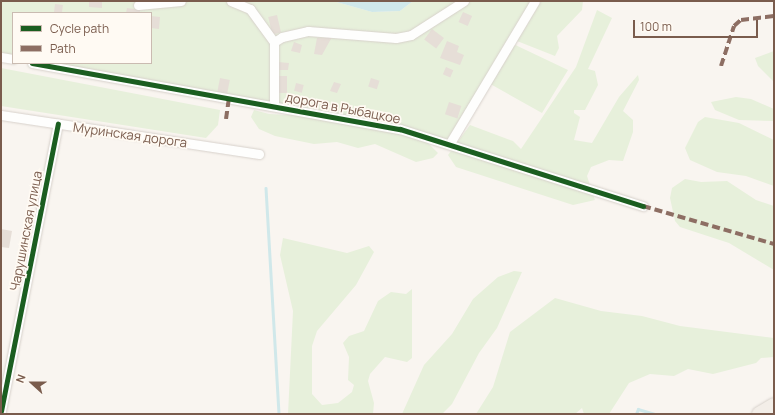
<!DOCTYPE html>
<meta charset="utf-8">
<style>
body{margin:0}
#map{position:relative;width:775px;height:415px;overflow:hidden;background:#f9f5f0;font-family:Manrope,sans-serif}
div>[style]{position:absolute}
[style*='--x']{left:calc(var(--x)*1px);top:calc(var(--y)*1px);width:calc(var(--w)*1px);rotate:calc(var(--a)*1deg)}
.green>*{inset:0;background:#e7f0db}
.water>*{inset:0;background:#d0e8ea}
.stream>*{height:2.5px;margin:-1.25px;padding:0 1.25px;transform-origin:1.25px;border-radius:1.25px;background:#d0e8ea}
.building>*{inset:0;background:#e6ded7;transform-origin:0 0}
.roads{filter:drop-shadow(0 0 1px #d7d1cb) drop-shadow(0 0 1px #d7d1cb)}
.minor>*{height:9px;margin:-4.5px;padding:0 4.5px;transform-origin:4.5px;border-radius:4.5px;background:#fefefd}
.primary>*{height:14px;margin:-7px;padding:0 7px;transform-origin:7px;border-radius:7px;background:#f3eee8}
.quiet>*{height:4px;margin-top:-2px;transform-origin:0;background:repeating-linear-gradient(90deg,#8d6e63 0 8px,transparent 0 12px)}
.cycleway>*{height:5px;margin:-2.5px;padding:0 2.5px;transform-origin:2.5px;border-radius:2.5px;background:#1b5e20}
span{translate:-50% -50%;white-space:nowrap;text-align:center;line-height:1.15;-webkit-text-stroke:3.5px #fffaf3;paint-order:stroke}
.street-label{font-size:13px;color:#7a5c4d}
.frame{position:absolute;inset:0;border:2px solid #7a5c4d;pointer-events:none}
.legend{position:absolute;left:12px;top:12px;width:140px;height:52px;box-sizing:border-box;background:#fffaf3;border:1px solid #cabbb1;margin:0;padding:5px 7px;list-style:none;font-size:12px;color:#7a5c4d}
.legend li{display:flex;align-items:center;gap:8px;height:20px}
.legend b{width:20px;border:1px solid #cabbb1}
.north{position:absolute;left:12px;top:363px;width:40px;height:40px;-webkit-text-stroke:3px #fffaf3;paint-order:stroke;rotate:291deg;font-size:11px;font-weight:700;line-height:16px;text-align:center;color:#7a5c4d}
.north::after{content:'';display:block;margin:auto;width:14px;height:18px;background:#7a5c4d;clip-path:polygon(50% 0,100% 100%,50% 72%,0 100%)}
.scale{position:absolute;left:633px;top:20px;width:125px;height:18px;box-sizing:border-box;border:2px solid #7a5c4d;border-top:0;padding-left:5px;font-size:12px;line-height:14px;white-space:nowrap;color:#7a5c4d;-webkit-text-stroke:3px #fffaf3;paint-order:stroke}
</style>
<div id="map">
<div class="green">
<div style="clip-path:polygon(1px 1px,333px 1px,372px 12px,400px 11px,413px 1px,534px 1px,507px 41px,568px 70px,542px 113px,485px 81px,447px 140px,41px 63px,151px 63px,151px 13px,13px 13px,13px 58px,1px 56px)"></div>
<div style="clip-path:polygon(541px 1px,583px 1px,582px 10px,557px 36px,559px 48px,555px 56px,517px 41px)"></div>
<div style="clip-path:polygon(597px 10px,612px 18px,588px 69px,595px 71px,598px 85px,585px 110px,574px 110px,574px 113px,580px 117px,574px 140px,592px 143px,619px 97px,638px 75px,639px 80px,623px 111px,633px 120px,633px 132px,623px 161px,609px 160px,591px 167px,587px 176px,595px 200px,573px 205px,456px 167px,448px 155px,470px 125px,513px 141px,521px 149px,576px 67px)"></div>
<div style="clip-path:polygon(774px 51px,774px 82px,758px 66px,755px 58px)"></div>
<div style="clip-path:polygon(1px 68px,220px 110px,218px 125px,206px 138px,1px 106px)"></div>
<div style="clip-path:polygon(736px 97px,751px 99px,774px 109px,774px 121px,739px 120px,715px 110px,711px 102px)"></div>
<div style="clip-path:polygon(254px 110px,269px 114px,307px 116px,399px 132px,426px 141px,438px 153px,433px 158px,416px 162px,375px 144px,358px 148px,337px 142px,314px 144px,275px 136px,259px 129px,251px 117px)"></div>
<div style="clip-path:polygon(705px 117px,739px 123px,774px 140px,774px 186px,746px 176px,717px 172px,690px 160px,685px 148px,698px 122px)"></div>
<div style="clip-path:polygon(685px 179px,701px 182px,727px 181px,756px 200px,774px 206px,774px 270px,729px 243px,680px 227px,675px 221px,670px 198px,672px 188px)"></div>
<div style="clip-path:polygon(283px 238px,347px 253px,369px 246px,374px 252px,356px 285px,317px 331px,312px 346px,312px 394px,322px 405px,338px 403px,352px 392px,354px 385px,348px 380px,349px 357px,343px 343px,349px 336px,364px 331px,378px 301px,391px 292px,406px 294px,412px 289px,412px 358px,407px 362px,385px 357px,370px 374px,368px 381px,374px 403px,373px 414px,288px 414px,293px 311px,280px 255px)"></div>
<div style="clip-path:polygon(514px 271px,522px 272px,497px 328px,479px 353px,452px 404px,442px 414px,402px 414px,424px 365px,452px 334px,473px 299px,498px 277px)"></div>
<div style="clip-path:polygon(555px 298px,601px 311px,642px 316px,680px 326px,774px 338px,774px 357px,761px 358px,756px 363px,713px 374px,688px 369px,674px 376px,650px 374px,629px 383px,609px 414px,584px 414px,582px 408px,575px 414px,476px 414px,493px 387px,510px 332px)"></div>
</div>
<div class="water">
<div style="clip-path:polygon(333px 1px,413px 1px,400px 11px,372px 12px)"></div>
</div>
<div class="stream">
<div style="--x:266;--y:188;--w:226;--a:86.7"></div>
<div style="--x:636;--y:414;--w:5;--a:-68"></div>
<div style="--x:638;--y:409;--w:18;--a:16"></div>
</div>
<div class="building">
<div style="clip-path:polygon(89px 1px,102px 1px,102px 8px,89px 7px)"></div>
<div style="left:55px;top:4px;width:8px;height:8px;rotate:7deg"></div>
<div style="clip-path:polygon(127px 8px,140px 10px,140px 13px,126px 13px)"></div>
<div style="left:463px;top:12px;width:10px;height:11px;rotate:24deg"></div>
<div style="left:277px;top:15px;width:18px;height:9px;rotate:77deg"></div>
<div style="clip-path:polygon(151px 16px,160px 17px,159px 29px,151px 28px)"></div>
<div style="left:432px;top:29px;width:15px;height:13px;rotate:37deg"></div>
<div style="clip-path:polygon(332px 37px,322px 55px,314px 54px,317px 38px)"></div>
<div style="clip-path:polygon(447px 41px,459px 46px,457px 52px,464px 55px,460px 65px,440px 58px)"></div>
<div style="clip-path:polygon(294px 42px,302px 45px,300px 53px,291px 51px)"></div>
<div style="clip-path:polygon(278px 62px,289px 63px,288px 70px,277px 70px)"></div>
<div style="left:446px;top:67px;width:8px;height:8px;rotate:23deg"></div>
<div style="left:278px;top:76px;width:9px;height:17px"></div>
<div style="left:220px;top:78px;width:10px;height:14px;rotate:11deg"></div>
<div style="left:371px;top:78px;width:9px;height:9px;rotate:18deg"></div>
<div style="clip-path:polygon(334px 82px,341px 84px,337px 93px,330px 91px)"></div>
<div style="left:296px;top:83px;width:8px;height:8px;rotate:14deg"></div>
<div style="left:449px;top:102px;width:13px;height:13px;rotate:18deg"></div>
<div style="clip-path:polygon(1px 229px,12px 231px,9px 248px,1px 247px)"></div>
</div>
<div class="roads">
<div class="minor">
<div style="--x:231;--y:1;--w:21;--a:23"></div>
<div style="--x:250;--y:9;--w:41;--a:54"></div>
<div style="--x:274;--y:42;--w:9;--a:-32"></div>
<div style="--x:282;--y:37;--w:27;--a:-13"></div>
<div style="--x:308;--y:31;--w:88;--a:4.5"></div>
<div style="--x:396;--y:38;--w:15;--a:-11"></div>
<div style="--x:411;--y:35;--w:63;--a:-32.7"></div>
<div style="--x:138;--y:5;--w:43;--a:-5.3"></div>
<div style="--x:1;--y:57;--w:12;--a:9"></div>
<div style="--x:32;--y:63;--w:374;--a:10.2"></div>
<div style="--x:400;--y:129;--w:255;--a:17.6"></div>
<div style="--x:274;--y:106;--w:64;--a:-90"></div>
<div style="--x:1;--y:115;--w:261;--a:8.6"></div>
<div style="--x:450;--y:143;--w:165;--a:-59.1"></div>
<div style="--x:1;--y:411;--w:293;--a:-78.8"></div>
</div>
<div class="primary">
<div style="--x:759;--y:414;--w:17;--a:-31"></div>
</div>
</div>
<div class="quiet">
<div style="--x:721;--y:66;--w:42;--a:-72"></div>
<div style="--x:734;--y:26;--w:9;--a:-41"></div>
<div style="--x:741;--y:20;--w:33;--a:-7"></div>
<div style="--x:226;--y:119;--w:21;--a:-82"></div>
<div style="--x:643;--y:206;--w:136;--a:16.2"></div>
</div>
<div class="cycleway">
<div style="--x:32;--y:63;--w:374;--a:10.2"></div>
<div style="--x:400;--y:129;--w:255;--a:17.6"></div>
<div style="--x:1;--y:411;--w:293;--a:-78.8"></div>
</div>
<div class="street-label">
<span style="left:343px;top:108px;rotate:11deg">дорога в Рыбацкое</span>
<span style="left:130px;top:135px;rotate:8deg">Муринская дорога</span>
<span style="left:26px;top:231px;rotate:-79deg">Чарушинская улица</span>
</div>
<div class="frame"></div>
<ul class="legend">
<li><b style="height:5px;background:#1b5e20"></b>Cycle path</li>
<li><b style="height:5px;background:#8d6e63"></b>Path</li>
</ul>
<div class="north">N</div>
<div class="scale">100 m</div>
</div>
